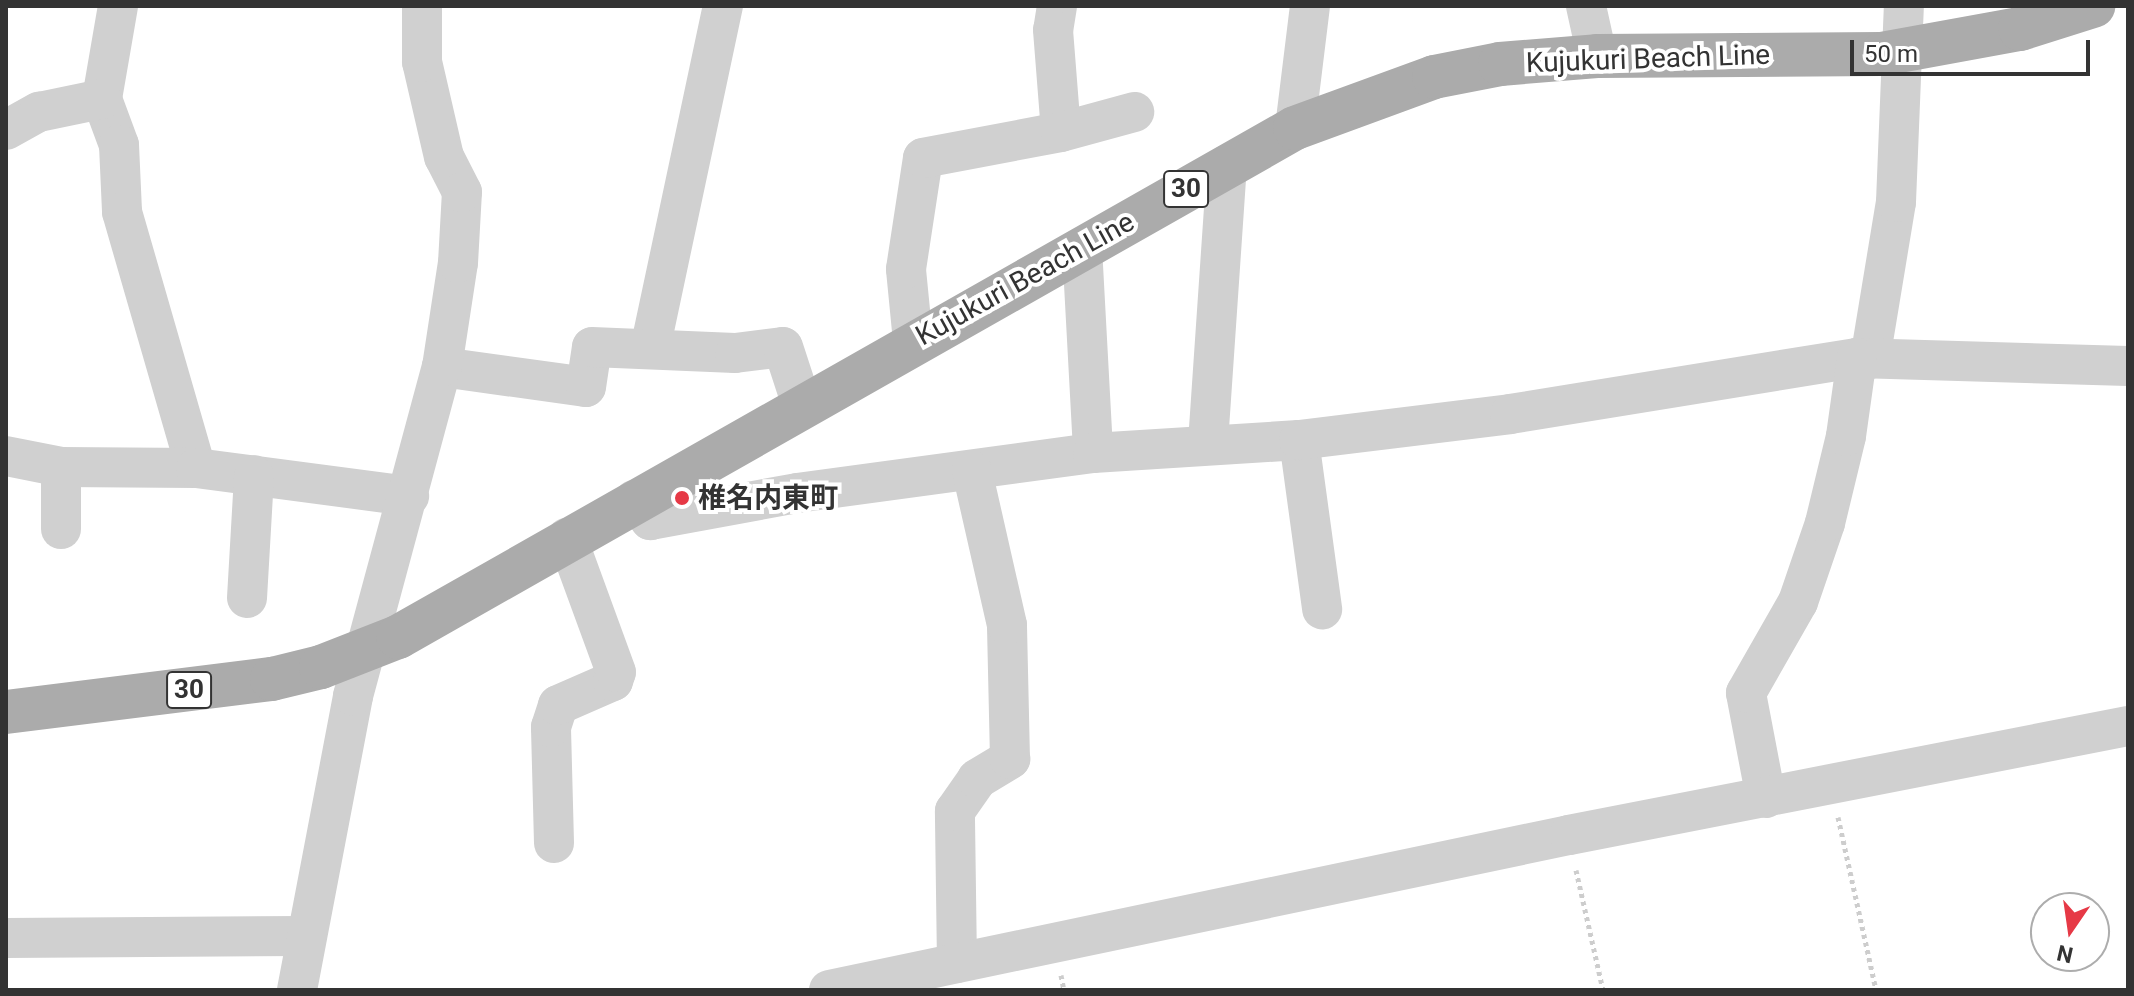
<!DOCTYPE html>
<meta charset="utf-8">
<style>
body{margin:0}
#map{position:relative;width:2134px;height:996px;overflow:hidden;background:#fff;font-family:Roboto,"Noto Sans JP",sans-serif}
div>[style]{position:absolute}
[style*='--x']{left:calc(var(--x)*1px);top:calc(var(--y)*1px);width:calc(var(--w)*1px);rotate:calc(var(--a)*1deg)}
.path>*{height:5px;margin-top:-2.5px;transform-origin:0;background:repeating-linear-gradient(90deg,#cdcdcd 0 4px,transparent 0 8px)}
.minor>*{height:40px;margin:-20px;padding:0 20px;transform-origin:20px;border-radius:20px;background:#d0d0d0}
.major>*{height:44px;margin:-22px;padding:0 22px;transform-origin:22px;border-radius:22px;background:#ababab}
.dots>*{width:22px;height:22px;translate:-50% -50%;box-sizing:border-box;border:4px solid #fff;border-radius:50%}
span{translate:-50% -50%;white-space:nowrap;text-align:center;line-height:1.15;-webkit-text-stroke:8px #fff;paint-order:stroke}
.shield-label span{padding:2px 6px;background:#fff;border:2px solid;border-radius:6px;-webkit-text-stroke-width:0}
.shield-label{font-size:26px;color:#333;font-weight:700}
.street-label{font-size:28px;color:#333}
.poi-label{font-size:28px;color:#333;font-weight:700}
.left{translate:0 -50%;text-align:left}
.frame{position:absolute;inset:0;border:8px solid #333;pointer-events:none}
.north{position:absolute;left:2030px;top:892px;width:80px;height:80px;box-sizing:border-box;background:#fff;border:2px solid #adadad;border-radius:50%;rotate:193deg;font-size:22px;font-weight:700;line-height:32px;text-align:center;color:#333}
.north::after{content:'';display:block;margin:auto;width:28px;height:36px;background:#e63946;clip-path:polygon(50% 0,100% 100%,50% 72%,0 100%)}
.scale{position:absolute;left:1850px;top:40px;width:240px;height:36px;box-sizing:border-box;border:4px solid #333;border-top:0;padding-left:10px;font-size:24px;line-height:28px;white-space:nowrap;color:#333;-webkit-text-stroke:6px #fff;paint-order:stroke}
</style>
<div id="map">
<div class="path">
<div style="--x:1838;--y:817;--w:177;--a:77.6"></div>
<div style="--x:1576;--y:870;--w:123;--a:77.3"></div>
<div style="--x:1061;--y:975;--w:15;--a:79"></div>
</div>
<div class="minor">
<div style="--x:118;--y:6;--w:94;--a:99.8"></div>
<div style="--x:102;--y:99;--w:49;--a:69.7"></div>
<div style="--x:119;--y:145;--w:67;--a:87.4"></div>
<div style="--x:122;--y:212;--w:266;--a:73.9"></div>
<div style="--x:1057;--y:6;--w:24;--a:99"></div>
<div style="--x:1053;--y:30;--w:102;--a:85.5"></div>
<div style="--x:1586;--y:6;--w:51;--a:77.6"></div>
<div style="--x:1295;--y:128;--w:123;--a:-83"></div>
<div style="--x:6;--y:130;--w:38;--a:-29"></div>
<div style="--x:39;--y:112;--w:64;--a:-11.7"></div>
<div style="--x:1082;--y:247;--w:206;--a:86.9"></div>
<div style="--x:913;--y:341;--w:72;--a:-95.6"></div>
<div style="--x:906;--y:269;--w:112;--a:-81.3"></div>
<div style="--x:923;--y:158;--w:140;--a:-10.7"></div>
<div style="--x:1061;--y:132;--w:76;--a:-15.3"></div>
<div style="--x:650;--y:349;--w:351;--a:-78"></div>
<div style="--x:1870;--y:359;--w:159;--a:-80.6"></div>
<div style="--x:1896;--y:202;--w:196;--a:-87.7"></div>
<div style="--x:442;--y:367;--w:145;--a:7.9"></div>
<div style="--x:586;--y:387;--w:40;--a:-81.5"></div>
<div style="--x:592;--y:347;--w:143;--a:2.4"></div>
<div style="--x:735;--y:353;--w:48;--a:-7.1"></div>
<div style="--x:783;--y:347;--w:61;--a:71.9"></div>
<div style="--x:1299;--y:440;--w:171;--a:82.2"></div>
<div style="--x:1208;--y:443;--w:279;--a:-86.1"></div>
<div style="--x:6;--y:456;--w:56;--a:11.3"></div>
<div style="--x:61;--y:467;--w:135;--a:0.4"></div>
<div style="--x:196;--y:468;--w:215;--a:7.5"></div>
<div style="--x:634;--y:500;--w:26;--a:51"></div>
<div style="--x:650;--y:520;--w:149;--a:-10.4"></div>
<div style="--x:797;--y:493;--w:299;--a:-7.7"></div>
<div style="--x:1093;--y:453;--w:206;--a:-3.6"></div>
<div style="--x:1299;--y:440;--w:213;--a:-7"></div>
<div style="--x:1510;--y:414;--w:351;--a:-9.2"></div>
<div style="--x:1857;--y:358;--w:271;--a:1.7"></div>
<div style="--x:61;--y:529;--w:62;--a:-90"></div>
<div style="--x:247;--y:598;--w:123;--a:-86.7"></div>
<div style="--x:1766;--y:798;--w:107;--a:-100.8"></div>
<div style="--x:1746;--y:693;--w:105;--a:-60.3"></div>
<div style="--x:1798;--y:602;--w:83;--a:-71.1"></div>
<div style="--x:1825;--y:523;--w:89;--a:-76.4"></div>
<div style="--x:1846;--y:436;--w:79;--a:-82"></div>
<div style="--x:554;--y:843;--w:116;--a:-91.5"></div>
<div style="--x:551;--y:727;--w:23;--a:-72"></div>
<div style="--x:558;--y:705;--w:60;--a:-23.6"></div>
<div style="--x:613;--y:681;--w:9;--a:-72"></div>
<div style="--x:616;--y:672;--w:143;--a:-110.1"></div>
<div style="--x:6;--y:938;--w:298;--a:-0.4"></div>
<div style="--x:957;--y:963;--w:152;--a:-90.8"></div>
<div style="--x:955;--y:811;--w:39;--a:-55"></div>
<div style="--x:977;--y:779;--w:39;--a:-31"></div>
<div style="--x:1010;--y:759;--w:134;--a:-91.3"></div>
<div style="--x:1007;--y:625;--w:158;--a:-102.8"></div>
<div style="--x:297;--y:990;--w:299;--a:-79.2"></div>
<div style="--x:353;--y:696;--w:341;--a:-74.9"></div>
<div style="--x:442;--y:367;--w:105;--a:-81.3"></div>
<div style="--x:458;--y:263;--w:71;--a:-86.8"></div>
<div style="--x:462;--y:192;--w:39;--a:-117"></div>
<div style="--x:444;--y:157;--w:98;--a:-103"></div>
<div style="--x:422;--y:62;--w:56;--a:-90"></div>
<div style="--x:829;--y:990;--w:756;--a:-11.83"></div>
<div style="--x:1569;--y:835;--w:570;--a:-11.03"></div>
</div>
<div class="major">
<div style="--x:6;--y:712;--w:268;--a:-7.1"></div>
<div style="--x:272;--y:679;--w:50;--a:-13.8"></div>
<div style="--x:321;--y:667;--w:83;--a:-21.3"></div>
<div style="--x:398;--y:637;--w:1031;--a:-29.57"></div>
<div style="--x:1295;--y:128;--w:148;--a:-20.1"></div>
<div style="--x:1434;--y:77;--w:67;--a:-11.1"></div>
<div style="--x:1500;--y:64;--w:97;--a:-4.7"></div>
<div style="--x:1597;--y:56;--w:285;--a:-0.4"></div>
<div style="--x:1882;--y:54;--w:140;--a:-10.3"></div>
<div style="--x:2020;--y:29;--w:77;--a:-17.5"></div>
</div>
<div class="dots">
<div style="left:682px;top:498px;background:#e63946"></div>
</div>
<div class="shield-label">
<span style="left:1186px;top:189px">30</span>
<span style="left:189px;top:690px">30</span>
</div>
<div class="street-label">
<span style="left:1648px;top:59px;rotate:-2deg">Kujukuri Beach Line</span>
<span style="left:1025px;top:279px;rotate:-29deg">Kujukuri Beach Line</span>
</div>
<div class="poi-label">
<span class="left" style="left:698px;top:498px">椎名内東町</span>
</div>
<div class="frame"></div>
<div class="north">N</div>
<div class="scale">50 m</div>
</div>
